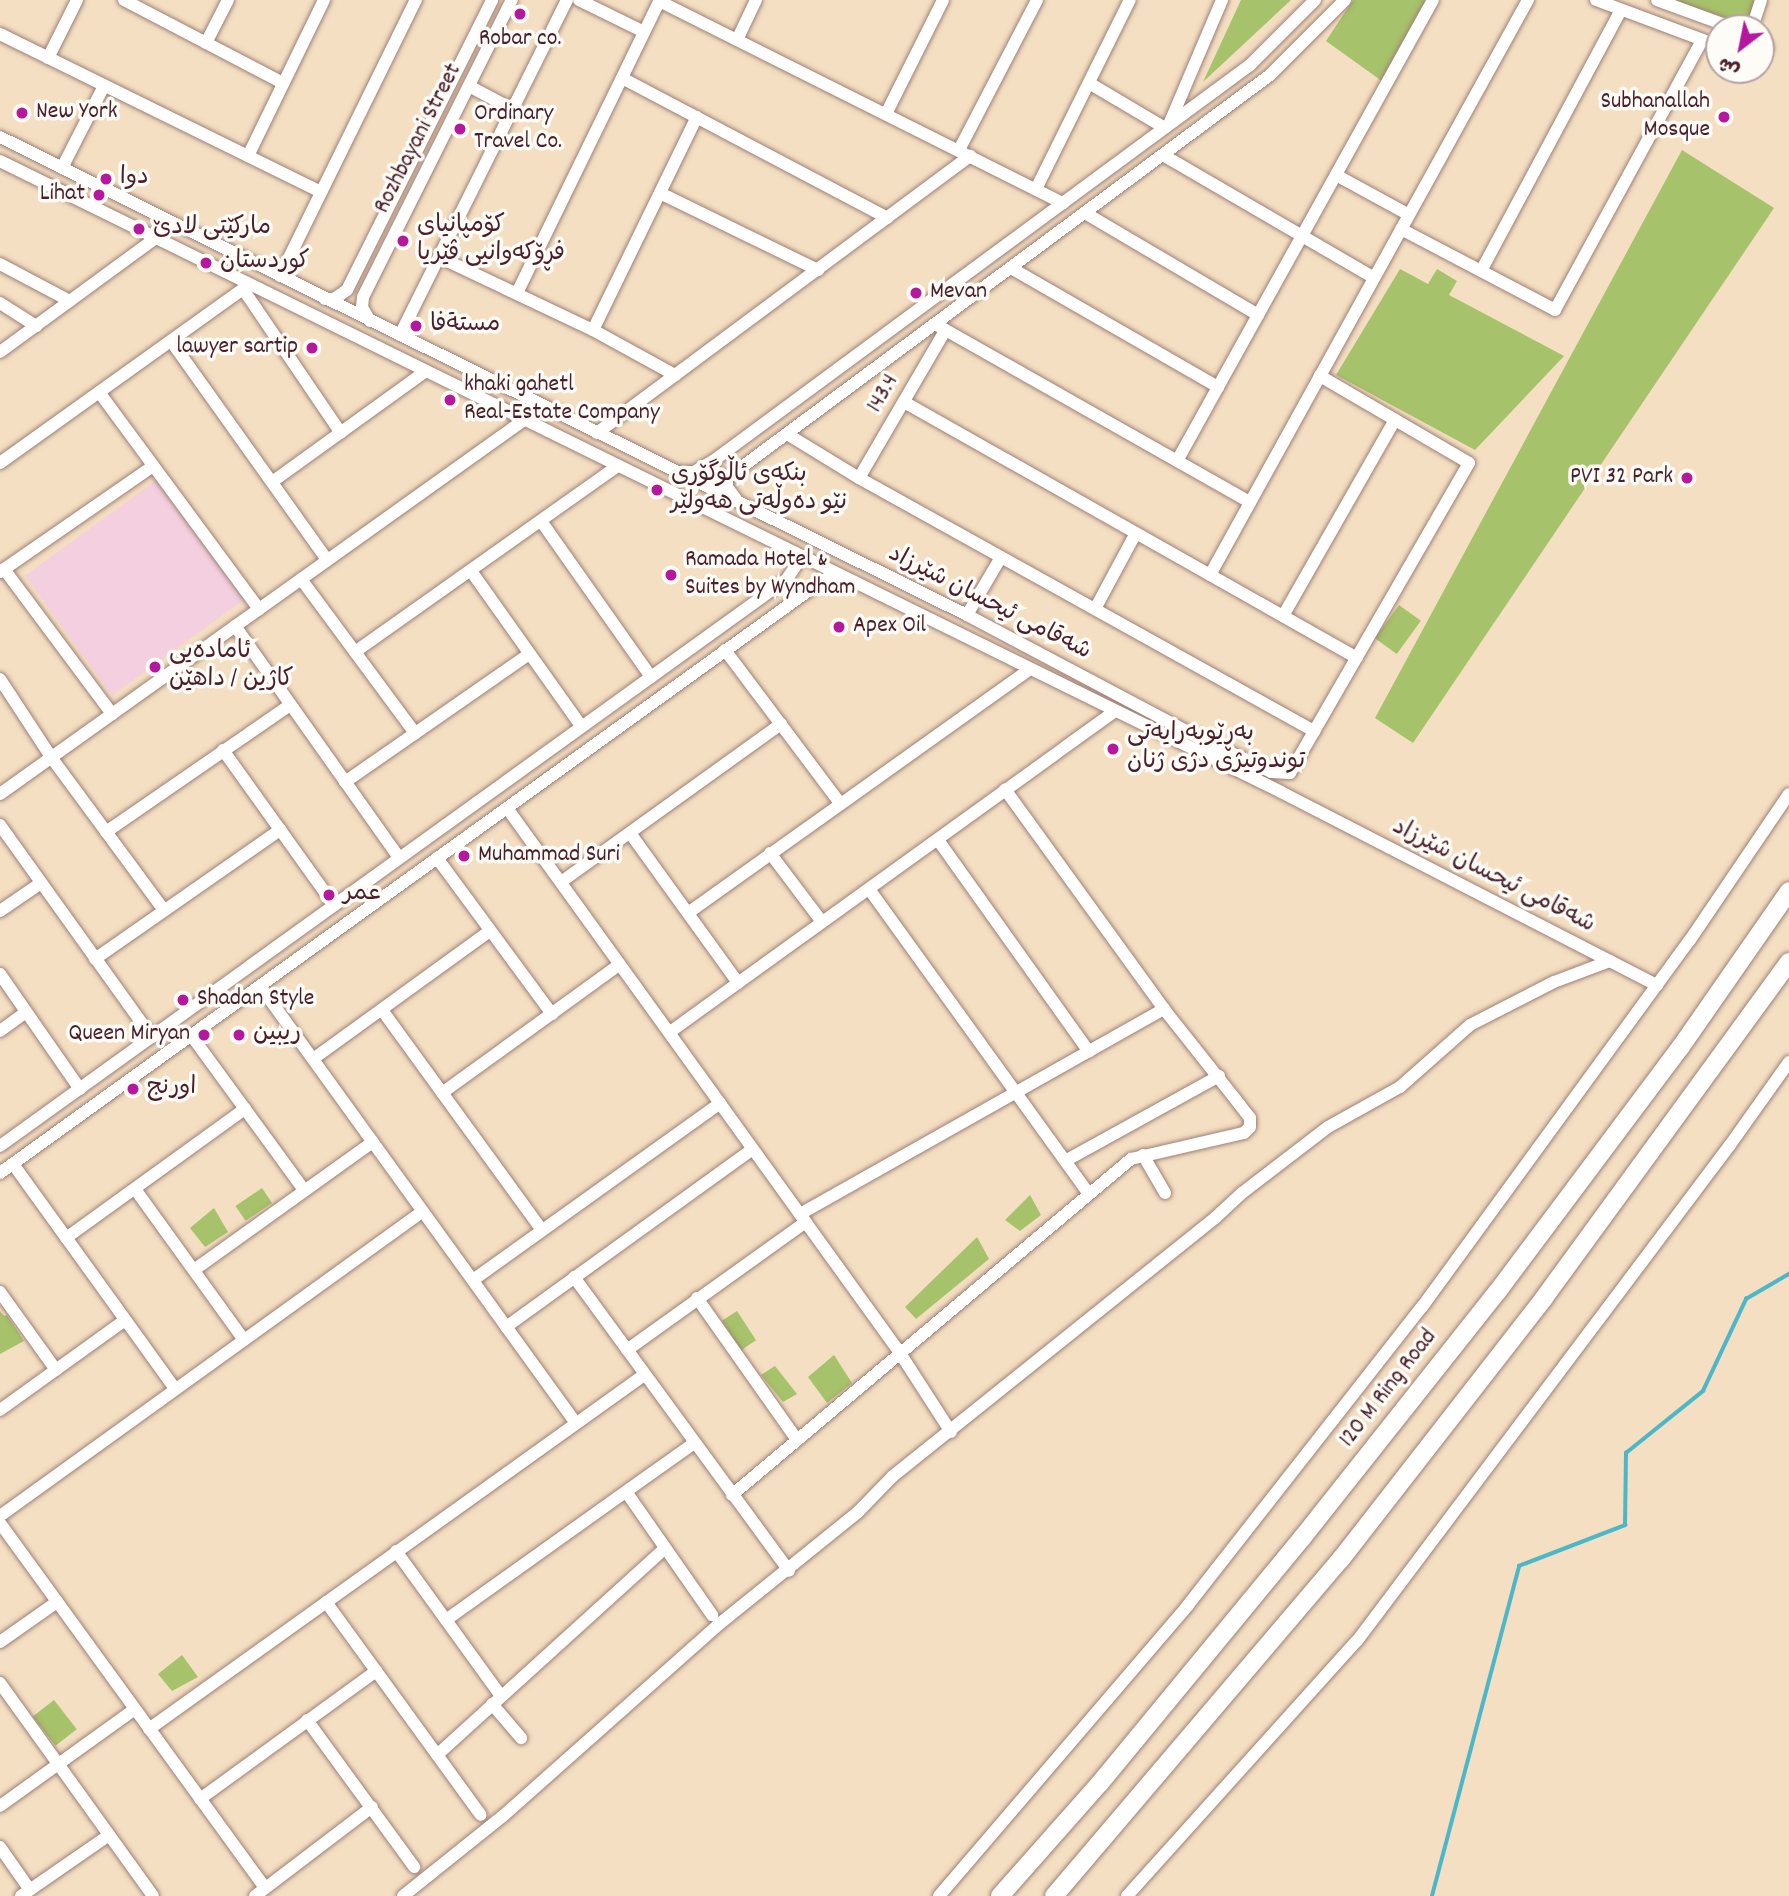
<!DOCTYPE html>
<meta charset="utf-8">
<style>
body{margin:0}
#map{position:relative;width:1789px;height:1896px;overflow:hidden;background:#f4dfc2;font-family:Dekko,"Playpen Sans Arabic",sans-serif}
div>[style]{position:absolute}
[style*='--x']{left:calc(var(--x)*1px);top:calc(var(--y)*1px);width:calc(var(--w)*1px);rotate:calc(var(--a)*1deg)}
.built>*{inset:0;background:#f3cfdf;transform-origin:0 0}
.green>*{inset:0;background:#a6c26a;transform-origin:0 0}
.stream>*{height:3.5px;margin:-1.75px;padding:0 1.75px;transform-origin:1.75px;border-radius:1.75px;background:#4db7ca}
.roads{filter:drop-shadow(0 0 2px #9f7f76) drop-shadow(0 0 2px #9f7f76)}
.minor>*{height:12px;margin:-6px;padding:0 6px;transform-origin:6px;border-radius:6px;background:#fff}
.highway>*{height:18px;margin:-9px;padding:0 9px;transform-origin:9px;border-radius:9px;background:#fff}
.dots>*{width:19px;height:19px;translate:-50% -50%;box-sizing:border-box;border:4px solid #fdfcf7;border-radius:50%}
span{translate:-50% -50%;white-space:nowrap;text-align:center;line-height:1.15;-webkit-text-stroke:7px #fdfcf7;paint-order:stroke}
.poi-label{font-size:24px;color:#4a1f2b}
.right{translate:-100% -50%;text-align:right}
.left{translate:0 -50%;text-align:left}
.street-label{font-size:24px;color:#4a1f2b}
.north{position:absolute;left:1705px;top:14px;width:70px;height:70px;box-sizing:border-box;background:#fdfcf7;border:2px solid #b5a4a5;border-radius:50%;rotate:212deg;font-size:19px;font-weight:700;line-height:28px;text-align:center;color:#4a1f2b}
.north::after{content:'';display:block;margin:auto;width:24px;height:32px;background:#b5179e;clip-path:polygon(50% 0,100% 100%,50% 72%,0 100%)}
</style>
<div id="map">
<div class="built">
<div style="left:158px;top:479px;width:148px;height:164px;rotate:54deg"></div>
</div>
<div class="green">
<div style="clip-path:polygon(1241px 0,1291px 0,1203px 82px)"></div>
<div style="clip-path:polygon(1353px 0,1433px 0,1386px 84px,1326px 41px)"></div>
<div style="clip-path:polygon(1667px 0,1761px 0,1755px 20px,1740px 22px)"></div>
<div style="clip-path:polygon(1682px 150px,1774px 208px,1413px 743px,1375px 718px)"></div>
<div style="clip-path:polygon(1400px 269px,1428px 284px,1437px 269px,1457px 281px,1449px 295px,1564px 356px,1475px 450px,1336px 375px)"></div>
<div style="left:1399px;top:605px;width:27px;height:41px;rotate:36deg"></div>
<div style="left:262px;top:1188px;width:18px;height:32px;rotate:56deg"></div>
<div style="clip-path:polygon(1030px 1195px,1041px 1215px,1020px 1231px,1005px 1220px)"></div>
<div style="clip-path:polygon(214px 1208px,228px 1232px,205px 1247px,190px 1228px)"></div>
<div style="clip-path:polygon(977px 1237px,989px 1259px,916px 1319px,905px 1307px)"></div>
<div style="clip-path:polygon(0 1311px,4px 1316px,7px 1315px,24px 1341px,0 1354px)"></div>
<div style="left:737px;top:1311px;width:35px;height:18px;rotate:57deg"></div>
<div style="clip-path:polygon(834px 1355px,852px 1383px,827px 1403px,808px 1377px)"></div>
<div style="clip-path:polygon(775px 1366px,797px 1394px,783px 1402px,761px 1375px)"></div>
<div style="clip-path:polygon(182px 1655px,198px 1677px,172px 1691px,158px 1674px)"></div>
<div style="left:54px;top:1700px;width:37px;height:27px;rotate:52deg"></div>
</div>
<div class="stream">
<div style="--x:1432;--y:1896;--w:341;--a:-75.2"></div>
<div style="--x:1519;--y:1566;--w:114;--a:-21.1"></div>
<div style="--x:1625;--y:1525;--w:72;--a:-89.2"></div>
<div style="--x:1626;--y:1453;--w:99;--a:-38.8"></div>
<div style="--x:1703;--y:1391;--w:102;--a:-64.9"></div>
<div style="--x:1746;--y:1299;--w:50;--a:-30.2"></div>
</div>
<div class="roads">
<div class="minor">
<div style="--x:124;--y:0;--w:179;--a:27.6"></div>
<div style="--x:579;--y:0;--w:72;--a:26.2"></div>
<div style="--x:1596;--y:0;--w:131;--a:20.5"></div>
<div style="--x:1657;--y:0;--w:81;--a:20.2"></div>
<div style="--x:659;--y:1;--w:452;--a:26.6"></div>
<div style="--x:1752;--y:28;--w:29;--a:-72"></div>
<div style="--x:0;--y:34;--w:358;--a:26.2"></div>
<div style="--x:1761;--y:39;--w:10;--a:53"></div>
<div style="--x:1767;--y:47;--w:13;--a:119"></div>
<div style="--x:737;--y:40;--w:44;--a:-64.6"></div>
<div style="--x:206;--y:43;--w:48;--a:-62.9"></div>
<div style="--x:48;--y:58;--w:65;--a:-63.4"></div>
<div style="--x:622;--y:78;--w:300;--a:27.8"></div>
<div style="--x:1089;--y:83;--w:88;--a:30.6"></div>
<div style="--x:469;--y:86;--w:49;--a:28.1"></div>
<div style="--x:886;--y:114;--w:127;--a:-63.4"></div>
<div style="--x:1170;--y:122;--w:133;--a:-66.9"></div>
<div style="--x:0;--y:137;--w:1079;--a:26.3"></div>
<div style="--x:967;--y:615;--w:278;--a:27.9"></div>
<div style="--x:1213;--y:745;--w:18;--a:41"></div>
<div style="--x:1227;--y:757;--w:13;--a:63"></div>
<div style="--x:959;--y:150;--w:169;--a:-62.5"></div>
<div style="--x:1163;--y:155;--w:244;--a:30.2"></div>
<div style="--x:248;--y:156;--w:174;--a:-64"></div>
<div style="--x:0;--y:161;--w:1428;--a:26.22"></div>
<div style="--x:1281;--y:792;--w:423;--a:27.2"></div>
<div style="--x:62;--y:168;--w:92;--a:-62.9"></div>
<div style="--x:1336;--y:175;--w:83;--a:28.7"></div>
<div style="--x:1036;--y:189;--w:211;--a:-63.6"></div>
<div style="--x:660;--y:193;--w:176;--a:26"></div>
<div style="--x:1085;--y:213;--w:201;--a:30.5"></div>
<div style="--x:1401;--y:229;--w:174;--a:27.7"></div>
<div style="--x:1555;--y:310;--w:307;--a:-61.4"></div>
<div style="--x:439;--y:257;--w:170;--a:25.4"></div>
<div style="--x:593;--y:330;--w:94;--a:28.8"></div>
<div style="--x:0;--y:264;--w:79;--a:27.9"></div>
<div style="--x:1011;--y:268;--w:239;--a:29.9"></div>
<div style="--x:1481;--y:271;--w:296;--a:-61.8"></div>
<div style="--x:280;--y:276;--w:308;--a:-63.8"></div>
<div style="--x:243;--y:289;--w:174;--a:55.8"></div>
<div style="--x:517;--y:293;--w:326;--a:-64"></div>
<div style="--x:325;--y:299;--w:9;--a:0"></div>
<div style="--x:334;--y:299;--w:16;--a:-35"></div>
<div style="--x:347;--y:290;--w:324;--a:-63.4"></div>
<div style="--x:0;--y:303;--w:43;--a:32.6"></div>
<div style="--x:370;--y:321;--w:16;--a:-120"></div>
<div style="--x:362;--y:307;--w:10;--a:-84"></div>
<div style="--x:363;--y:297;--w:332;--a:-63.4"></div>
<div style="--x:935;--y:324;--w:362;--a:29.5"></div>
<div style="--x:593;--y:330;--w:237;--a:-64"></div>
<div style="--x:400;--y:335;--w:374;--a:-63.5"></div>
<div style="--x:171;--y:341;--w:269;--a:54.5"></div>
<div style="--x:0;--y:352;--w:193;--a:-36.2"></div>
<div style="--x:99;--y:392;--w:270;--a:53.6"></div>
<div style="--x:904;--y:402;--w:520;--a:29.47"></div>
<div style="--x:597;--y:433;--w:465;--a:-36.6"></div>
<div style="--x:787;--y:434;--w:84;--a:31.4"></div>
<div style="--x:859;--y:478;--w:521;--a:29.08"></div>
<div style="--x:713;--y:461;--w:11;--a:85"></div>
<div style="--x:714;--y:472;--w:14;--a:25"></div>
<div style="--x:1177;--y:461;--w:527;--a:-60.96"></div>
<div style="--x:0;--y:463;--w:299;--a:-35.6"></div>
<div style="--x:243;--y:289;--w:7;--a:-56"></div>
<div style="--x:681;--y:472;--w:13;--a:0"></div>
<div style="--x:694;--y:472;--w:22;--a:-30"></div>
<div style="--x:713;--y:461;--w:667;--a:-36.41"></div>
<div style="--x:1250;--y:65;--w:92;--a:-45"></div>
<div style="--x:859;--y:478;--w:170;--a:-59.7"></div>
<div style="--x:272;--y:482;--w:190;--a:-35.8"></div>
<div style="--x:736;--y:499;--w:15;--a:-127"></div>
<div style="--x:727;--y:487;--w:9;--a:-90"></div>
<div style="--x:727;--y:478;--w:676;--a:-36.58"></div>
<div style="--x:1270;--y:75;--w:106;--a:-45"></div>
<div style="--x:541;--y:521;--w:191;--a:54.8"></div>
<div style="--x:4;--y:569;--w:181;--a:53.3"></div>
<div style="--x:471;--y:571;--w:191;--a:54.6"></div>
<div style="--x:0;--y:572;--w:186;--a:-34.7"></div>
<div style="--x:1210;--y:575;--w:657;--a:-61.06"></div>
<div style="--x:301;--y:579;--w:192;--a:53.5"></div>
<div style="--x:1095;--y:609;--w:86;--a:-61.7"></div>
<div style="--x:967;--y:615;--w:67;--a:-59.6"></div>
<div style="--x:1283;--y:616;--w:226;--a:-60.3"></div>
<div style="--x:235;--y:626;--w:284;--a:54.7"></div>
<div style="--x:725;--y:650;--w:191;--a:53.1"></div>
<div style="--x:355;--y:652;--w:322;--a:-35.3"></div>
<div style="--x:0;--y:679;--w:93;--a:56.8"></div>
<div style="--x:51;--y:757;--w:190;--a:53.6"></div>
<div style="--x:1223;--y:749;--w:53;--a:25.6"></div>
<div style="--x:1271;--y:772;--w:19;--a:3"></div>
<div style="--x:1290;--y:773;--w:358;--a:-60"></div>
<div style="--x:1469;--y:463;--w:173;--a:-149.7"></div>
<div style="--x:223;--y:750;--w:191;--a:54.4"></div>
<div style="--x:345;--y:782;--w:224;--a:-34.8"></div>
<div style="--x:0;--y:794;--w:644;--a:-35.52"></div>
<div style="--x:507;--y:808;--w:672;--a:54.2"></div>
<div style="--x:900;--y:1353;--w:94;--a:57.2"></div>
<div style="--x:0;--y:825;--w:261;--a:54.4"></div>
<div style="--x:106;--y:832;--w:224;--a:-34.6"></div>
<div style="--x:630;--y:833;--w:185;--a:54.2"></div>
<div style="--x:938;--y:840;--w:260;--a:54.5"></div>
<div style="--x:770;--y:853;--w:86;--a:53"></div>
<div style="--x:437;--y:858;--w:194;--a:53.6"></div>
<div style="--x:561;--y:882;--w:271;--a:-35.7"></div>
<div style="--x:869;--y:889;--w:376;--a:54.2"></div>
<div style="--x:0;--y:911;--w:50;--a:-34.3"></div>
<div style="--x:688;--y:913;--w:420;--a:-35.5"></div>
<div style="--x:95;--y:959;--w:226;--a:-34.9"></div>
<div style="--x:0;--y:974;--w:140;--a:55.2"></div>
<div style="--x:260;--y:986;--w:538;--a:54.15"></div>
<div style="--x:382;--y:1010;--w:272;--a:54"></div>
<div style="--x:0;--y:1031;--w:32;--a:-36"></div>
<div style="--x:670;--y:1032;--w:549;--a:-35.8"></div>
<div style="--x:191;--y:1035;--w:192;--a:53.9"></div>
<div style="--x:313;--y:1059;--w:218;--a:-35.9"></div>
<div style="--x:442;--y:1093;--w:218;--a:-35.9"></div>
<div style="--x:0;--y:1146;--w:970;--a:-35.77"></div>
<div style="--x:787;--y:579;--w:17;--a:-57"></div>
<div style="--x:796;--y:565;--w:18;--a:-124"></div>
<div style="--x:1143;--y:1155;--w:44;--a:59.9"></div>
<div style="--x:1065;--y:1161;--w:176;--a:-28.9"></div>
<div style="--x:13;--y:1164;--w:277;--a:54.2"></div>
<div style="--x:0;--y:1173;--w:999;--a:-35.76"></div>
<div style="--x:811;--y:589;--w:18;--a:-34"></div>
<div style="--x:826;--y:579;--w:17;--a:-7"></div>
<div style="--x:135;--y:1189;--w:186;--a:54.2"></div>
<div style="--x:800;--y:1214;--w:418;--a:-29.4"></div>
<div style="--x:66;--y:1238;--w:221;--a:-35.8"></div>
<div style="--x:194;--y:1270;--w:220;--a:-35.6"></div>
<div style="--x:574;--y:1277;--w:364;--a:53.8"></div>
<div style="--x:473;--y:1280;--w:304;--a:-35.6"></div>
<div style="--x:0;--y:1292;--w:96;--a:54.3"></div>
<div style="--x:697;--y:1298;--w:174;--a:54.8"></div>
<div style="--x:506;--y:1327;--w:304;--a:-35.8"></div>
<div style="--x:627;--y:1350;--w:220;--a:-35.6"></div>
<div style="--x:0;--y:1410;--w:153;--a:-35.7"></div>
<div style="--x:627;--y:1493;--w:149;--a:55.1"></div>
<div style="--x:732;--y:1495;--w:522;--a:-40.1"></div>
<div style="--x:1131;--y:1159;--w:116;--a:-13"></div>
<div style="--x:1244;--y:1133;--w:8;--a:-45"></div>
<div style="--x:1250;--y:1127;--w:9;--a:-90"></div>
<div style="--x:1250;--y:1118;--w:16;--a:-128"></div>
<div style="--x:1240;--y:1105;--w:122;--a:-128.4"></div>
<div style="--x:1164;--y:1009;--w:271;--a:-125.9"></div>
<div style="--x:0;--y:1516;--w:521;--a:-35.79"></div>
<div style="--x:0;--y:1523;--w:451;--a:54"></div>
<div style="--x:396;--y:1551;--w:179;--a:54.1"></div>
<div style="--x:326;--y:1602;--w:263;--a:54"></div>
<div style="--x:446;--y:1620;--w:303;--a:-35.5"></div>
<div style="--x:0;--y:1642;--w:70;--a:-35.1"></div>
<div style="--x:0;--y:1683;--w:262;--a:54.3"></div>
<div style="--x:492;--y:1704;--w:45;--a:49.5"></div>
<div style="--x:307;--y:1720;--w:182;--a:53.9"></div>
<div style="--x:149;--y:1729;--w:609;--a:-35.57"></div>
<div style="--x:437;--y:1755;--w:308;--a:-42.2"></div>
<div style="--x:200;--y:1799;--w:218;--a:-36"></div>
<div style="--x:0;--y:1806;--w:166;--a:-35.7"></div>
<div style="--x:0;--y:1847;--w:52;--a:55.1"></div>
<div style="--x:21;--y:1896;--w:107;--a:-34.7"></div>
<div style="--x:255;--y:1896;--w:147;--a:-37.3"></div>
<div style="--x:403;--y:1896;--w:128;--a:-38.7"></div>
<div style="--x:503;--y:1816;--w:288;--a:-41.6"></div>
<div style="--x:718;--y:1625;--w:180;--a:-38.9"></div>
<div style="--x:858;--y:1512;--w:50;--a:-45.8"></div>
<div style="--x:893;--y:1476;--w:413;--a:-38.7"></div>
<div style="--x:1215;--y:1218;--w:37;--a:-43"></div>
<div style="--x:1242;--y:1193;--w:108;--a:-37.5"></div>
<div style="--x:1328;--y:1127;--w:82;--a:-29.1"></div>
<div style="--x:1400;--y:1087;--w:94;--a:-41.5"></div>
<div style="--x:1470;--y:1025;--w:94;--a:-27.1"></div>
<div style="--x:1554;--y:982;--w:60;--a:-20.6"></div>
<div style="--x:939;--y:1896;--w:383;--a:-49.4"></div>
<div style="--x:1188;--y:1605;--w:379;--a:-51.9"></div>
<div style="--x:1422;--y:1307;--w:454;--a:-53.9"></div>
<div style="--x:1690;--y:940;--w:176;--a:-55.9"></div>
<div style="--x:1127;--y:1896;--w:343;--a:-48"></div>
<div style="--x:1357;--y:1641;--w:621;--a:-53.06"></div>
<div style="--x:1730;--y:1145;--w:102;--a:-54.6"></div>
</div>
<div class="highway">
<div style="--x:1000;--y:1896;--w:151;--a:-48.5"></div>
<div style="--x:1100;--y:1783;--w:318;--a:-50.5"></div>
<div style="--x:1302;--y:1538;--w:315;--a:-51.6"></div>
<div style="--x:1498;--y:1291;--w:304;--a:-53.2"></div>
<div style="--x:1680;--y:1048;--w:191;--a:-55.2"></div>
<div style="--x:1054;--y:1896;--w:443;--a:-49.6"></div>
<div style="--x:1341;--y:1559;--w:331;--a:-52.1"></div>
<div style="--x:1544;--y:1298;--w:416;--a:-53.9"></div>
</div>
</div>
<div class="dots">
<div style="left:520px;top:14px;background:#b5179e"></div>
<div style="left:22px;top:113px;background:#b5179e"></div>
<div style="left:1724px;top:117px;background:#b5179e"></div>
<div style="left:460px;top:129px;background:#b5179e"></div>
<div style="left:106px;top:179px;background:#b5179e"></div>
<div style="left:99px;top:195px;background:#b5179e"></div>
<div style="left:139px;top:229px;background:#b5179e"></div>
<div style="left:403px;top:241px;background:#b5179e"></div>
<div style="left:206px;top:263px;background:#b5179e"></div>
<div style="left:916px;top:293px;background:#b5179e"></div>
<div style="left:416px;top:326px;background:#b5179e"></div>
<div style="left:312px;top:348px;background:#b5179e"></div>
<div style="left:450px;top:400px;background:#b5179e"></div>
<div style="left:1687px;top:478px;background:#b5179e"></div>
<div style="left:657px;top:490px;background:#b5179e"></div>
<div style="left:671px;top:575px;background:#b5179e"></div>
<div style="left:839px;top:627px;background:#b5179e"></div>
<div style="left:155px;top:667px;background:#b5179e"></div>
<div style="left:1113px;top:749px;background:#b5179e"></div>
<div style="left:464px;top:856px;background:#b5179e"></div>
<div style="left:329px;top:895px;background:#b5179e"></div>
<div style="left:183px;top:1000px;background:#b5179e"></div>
<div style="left:204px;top:1035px;background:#b5179e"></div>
<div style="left:239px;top:1035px;background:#b5179e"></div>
<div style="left:133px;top:1089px;background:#b5179e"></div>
</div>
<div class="poi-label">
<span style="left:520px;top:40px">Robar co.</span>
<span class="right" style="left:1710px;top:117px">Subhanallah<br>Mosque</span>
<span class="left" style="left:36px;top:113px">New York</span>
<span class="left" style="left:474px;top:129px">Ordinary<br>Travel Co.</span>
<span class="left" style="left:120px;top:179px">دوا</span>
<span class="right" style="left:85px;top:195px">Lihat</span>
<span class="left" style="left:417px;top:241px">کۆمپانیای<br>فڕۆکەوانیی ڤێریا</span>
<span class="left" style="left:153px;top:229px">مارکێتی لادێ</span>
<span class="left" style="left:220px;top:263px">كوردستان</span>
<span class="left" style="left:930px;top:293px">Mevan</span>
<span class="left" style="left:430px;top:326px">مستةفا</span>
<span class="right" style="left:298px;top:348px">lawyer sartip</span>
<span class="left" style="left:464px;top:400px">khaki gahetl<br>Real-Estate Company</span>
<span class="left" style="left:671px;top:490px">بنکەی ئاڵوگۆڕی<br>نێو دەوڵەتی هەولێر</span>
<span class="right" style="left:1673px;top:478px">PVI 32 Park</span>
<span class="left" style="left:685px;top:575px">Ramada Hotel &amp;<br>Suites by Wyndham</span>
<span class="left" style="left:853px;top:627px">Apex Oil</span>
<span class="left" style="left:169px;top:667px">ئامادەيی<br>کاژين / داهێن</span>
<span class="left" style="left:1127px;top:749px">بەڕێوبەرایەتی<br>توندوتیژی دژی ژنان</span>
<span class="left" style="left:478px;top:856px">Muhammad Suri</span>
<span class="left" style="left:343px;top:895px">عمر</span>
<span class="left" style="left:197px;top:1000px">Shadan Style</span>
<span class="right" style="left:190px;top:1035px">Queen Miryan</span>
<span class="left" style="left:253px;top:1035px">ريبين</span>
<span class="left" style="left:147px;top:1089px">اورنج</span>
</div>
<div class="street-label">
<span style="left:419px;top:139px;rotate:-63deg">Rozhbayani Street</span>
<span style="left:884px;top:394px;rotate:-60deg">143.4</span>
<span style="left:989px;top:604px;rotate:27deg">شەقامی ئیحسان شێرزاد</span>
<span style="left:1493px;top:877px;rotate:27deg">شەقامی ئیحسان شێرزاد</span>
<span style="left:1389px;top:1389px;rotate:-52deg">120 M Ring Road</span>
</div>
<div class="north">ش</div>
</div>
